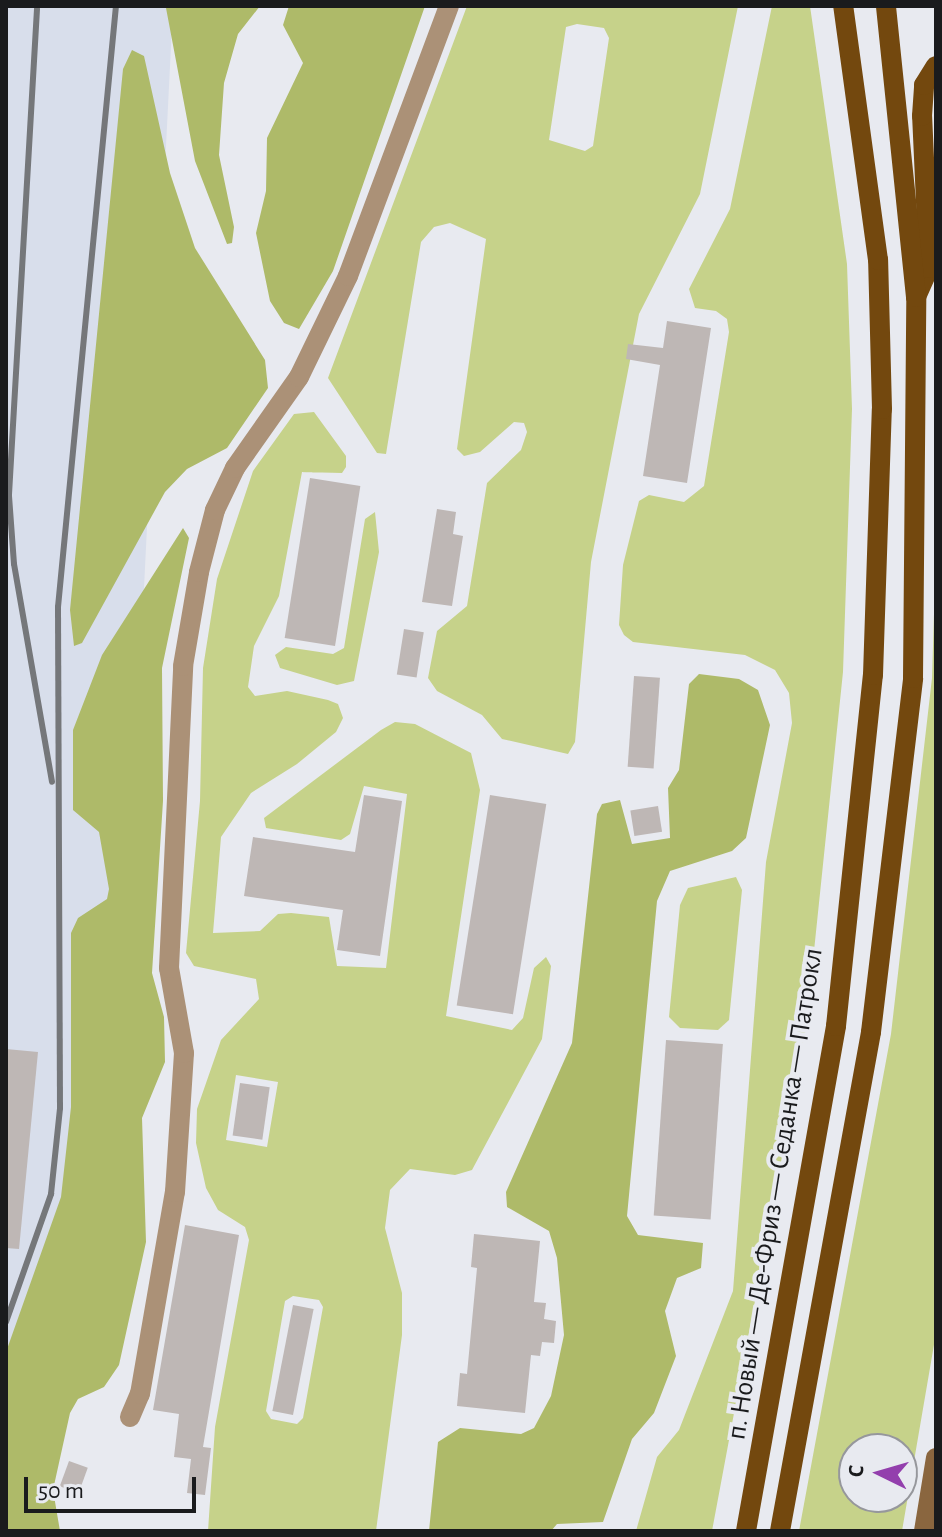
<!DOCTYPE html>
<meta charset="utf-8">
<style>
body{margin:0}
#map{position:relative;width:942px;height:1537px;overflow:hidden;background:#e8eaf0;font-family:"Alegreya Sans",sans-serif}
div>[style]{position:absolute}
[style*='--x']{left:calc(var(--x)*1px);top:calc(var(--y)*1px);width:calc(var(--w)*1px);rotate:calc(var(--a)*1deg)}
.built>*{inset:0;background:#d8deeb}
.green>*{inset:0;background:#c6d28a}
.forest>*{inset:0;background:#aeba69}
.building>*{inset:0;background:#beb7b5;transform-origin:0 0}
.minor>*{height:20px;margin:-10px;padding:0 10px;transform-origin:10px;border-radius:10px;background:#ab9177}
.secondary>*{height:20px;margin:-10px;padding:0 10px;transform-origin:10px;border-radius:10px;background:#8a663f}
.primary>*{height:20px;margin:-10px;padding:0 10px;transform-origin:10px;border-radius:10px;background:#73480e}
.rail>*{height:6px;margin:-3px;padding:0 3px;transform-origin:3px;border-radius:3px;background:#75777a}
span{translate:-50% -50%;white-space:nowrap;text-align:center;line-height:1.15;-webkit-text-stroke:8px #e8eaf0;paint-order:stroke}
.street-label{font-size:28px;color:#1a1b1d}
.frame{position:absolute;inset:0;border:8px solid #1a1b1d;pointer-events:none}
.north{position:absolute;left:838px;top:1433px;width:80px;height:80px;box-sizing:border-box;background:#e8eaf0;border:2px solid #96979c;border-radius:50%;rotate:275deg;font-size:22px;font-weight:700;line-height:32px;text-align:center;color:#1a1b1d}
.north::after{content:'';display:block;margin:auto;width:28px;height:36px;background:#933fad;clip-path:polygon(50% 0,100% 100%,50% 72%,0 100%)}
.scale{position:absolute;left:24px;top:1477px;width:172px;height:36px;box-sizing:border-box;border:4px solid #1a1b1d;border-top:0;padding-left:10px;font-size:24px;line-height:28px;white-space:nowrap;color:#1a1b1d;-webkit-text-stroke:6px #e8eaf0;paint-order:stroke}
</style>
<div id="map">
<div class="built">
<div style="clip-path:polygon(6px 6px,173px 6px,122px 1029px,6px 1485px)"></div>
</div>
<div class="green">
<div style="clip-path:polygon(evenodd,467px 6px,738px 6px,700px 194px,639px 314px,591px 562px,575px 742px,568px 754px,502px 739px,482px 715px,437px 691px,428px 678px,437px 631px,467px 606px,487px 483px,521px 450px,527px 432px,524px 423px,514px 422px,480px 452px,464px 456px,457px 449px,486px 239px,450px 223px,434px 227px,421px 242px,386px 454px,377px 453px,328px 378px,467px 6px,577px 24px,604px 28px,609px 38px,593px 146px,585px 151px,549px 140px,566px 27px,577px 24px)"></div>
<div style="clip-path:polygon(772px 6px,810px 6px,847px 264px,852px 409px,843px 672px,806px 1028px,712px 1531px,636px 1531px,657px 1457px,679px 1430px,733px 1291px,766px 862px,792px 723px,789px 693px,775px 670px,745px 655px,633px 642px,624px 635px,619px 625px,623px 565px,639px 501px,649px 495px,684px 502px,704px 486px,729px 332px,727px 319px,716px 311px,695px 308px,689px 289px,730px 209px)"></div>
<div style="clip-path:polygon(evenodd,314px 412px,346px 456px,346px 467px,342px 473px,302px 472px,279px 596px,254px 646px,248px 687px,255px 696px,287px 691px,328px 700px,338px 704px,343px 718px,336px 732px,297px 764px,251px 793px,221px 837px,213px 933px,260px 931px,278px 914px,291px 913px,329px 917px,337px 966px,386px 968px,407px 794px,364px 786px,350px 834px,341px 840px,266px 828px,264px 818px,381px 730px,395px 722px,415px 724px,471px 753px,480px 790px,446px 1016px,512px 1030px,523px 1018px,534px 968px,546px 957px,551px 966px,542px 1039px,472px 1170px,455px 1175px,410px 1169px,390px 1190px,385px 1228px,402px 1293px,402px 1335px,376px 1531px,208px 1531px,215px 1427px,249px 1240px,245px 1227px,218px 1210px,206px 1188px,196px 1143px,197px 1109px,221px 1040px,259px 999px,256px 979px,194px 966px,186px 953px,200px 801px,203px 668px,217px 579px,253px 471px,294px 414px,314px 412px,236px 1075px,278px 1082px,267px 1147px,226px 1140px,236px 1075px,314px 412px,293px 1296px,319px 1300px,323px 1307px,303px 1418px,297px 1424px,271px 1419px,266px 1411px,285px 1301px,293px 1296px)"></div>
<div style="clip-path:polygon(375px 512px,379px 552px,354px 681px,337px 685px,280px 668px,275px 655px,286px 647px,333px 654px,344px 648px,365px 519px)"></div>
<div style="clip-path:polygon(evenodd,936px 549px,936px 1333px,902px 1531px,799px 1531px,891px 1034px,932px 678px,936px 549px,902px 1449px,902px 1497px,854px 1497px,854px 1449px,902px 1449px)"></div>
<div style="clip-path:polygon(736px 877px,742px 890px,729px 1020px,718px 1030px,680px 1028px,669px 1017px,680px 905px,688px 888px)"></div>
</div>
<div class="forest">
<div style="clip-path:polygon(260px 6px,238px 34px,224px 83px,219px 155px,234px 227px,232px 243px,227px 244px,195px 161px,166px 8px)"></div>
<div style="clip-path:polygon(289px 6px,425px 6px,333px 271px,299px 329px,284px 323px,270px 301px,256px 233px,266px 191px,267px 138px,303px 63px,283px 25px)"></div>
<div style="clip-path:polygon(132px 50px,144px 56px,170px 173px,195px 248px,265px 360px,268px 388px,227px 448px,187px 469px,165px 492px,82px 643px,74px 646px,70px 610px,123px 69px)"></div>
<div style="clip-path:polygon(183px 528px,189px 538px,162px 668px,163px 801px,152px 973px,164px 1017px,165px 1062px,142px 1118px,146px 1242px,119px 1365px,104px 1387px,78px 1399px,70px 1413px,53px 1490px,60px 1531px,6px 1531px,6px 1352px,61px 1197px,71px 1107px,71px 933px,78px 918px,107px 899px,109px 889px,99px 832px,73px 810px,73px 730px,102px 655px)"></div>
<div style="clip-path:polygon(699px 674px,739px 679px,758px 690px,770px 725px,746px 838px,732px 851px,670px 871px,657px 901px,627px 1216px,638px 1235px,703px 1243px,701px 1268px,677px 1278px,665px 1311px,676px 1356px,654px 1413px,632px 1439px,603px 1522px,557px 1524px,551px 1531px,429px 1531px,438px 1442px,460px 1428px,521px 1434px,534px 1428px,551px 1396px,564px 1335px,557px 1258px,549px 1231px,507px 1207px,506px 1192px,572px 1043px,597px 814px,602px 804px,620px 800px,632px 844px,670px 838px,668px 788px,679px 770px,689px 684px)"></div>
</div>
<div class="building">
<div style="clip-path:polygon(667px 321px,711px 328px,687px 483px,643px 476px,660px 365px,626px 359px,628px 344px,663px 348px)"></div>
<div style="left:310px;top:478px;width:51px;height:162px;rotate:9deg"></div>
<div style="clip-path:polygon(437px 509px,456px 512px,453px 534px,463px 536px,452px 606px,422px 602px)"></div>
<div style="left:404px;top:629px;width:20px;height:46px;rotate:9deg"></div>
<div style="left:634px;top:676px;width:26px;height:91px;rotate:4deg"></div>
<div style="clip-path:polygon(364px 795px,402px 801px,380px 956px,337px 950px,343px 910px,244px 896px,253px 837px,355px 852px)"></div>
<div style="left:490px;top:795px;width:57px;height:213px;rotate:9deg"></div>
<div style="left:658px;top:806px;width:26px;height:28px;rotate:81deg"></div>
<div style="left:666px;top:1040px;width:57px;height:176px;rotate:4deg"></div>
<div style="clip-path:polygon(6px 1049px,38px 1052px,19px 1249px,6px 1248px)"></div>
<div style="left:240px;top:1083px;width:30px;height:53px;rotate:8deg"></div>
<div style="clip-path:polygon(185px 1225px,239px 1235px,203px 1447px,211px 1448px,205px 1495px,187px 1493px,191px 1459px,174px 1457px,179px 1414px,153px 1410px)"></div>
<div style="clip-path:polygon(474px 1234px,540px 1241px,534px 1302px,546px 1303px,544px 1319px,556px 1321px,554px 1343px,542px 1342px,540px 1356px,531px 1355px,525px 1413px,457px 1406px,460px 1373px,467px 1374px,477px 1268px,471px 1267px)"></div>
<div style="left:293px;top:1305px;width:21px;height:108px;rotate:11deg"></div>
<div style="left:69px;top:1461px;width:20px;height:27px;rotate:20deg"></div>
</div>
<div class="minor">
<div style="--x:130;--y:1417;--w:25;--a:-67"></div>
<div style="--x:140;--y:1394;--w:205;--a:-80.2"></div>
<div style="--x:175;--y:1192;--w:139;--a:-86.3"></div>
<div style="--x:184;--y:1053;--w:86;--a:-100"></div>
<div style="--x:169;--y:968;--w:302;--a:-87.3"></div>
<div style="--x:183;--y:666;--w:95;--a:-80.3"></div>
<div style="--x:199;--y:572;--w:64;--a:-75.5"></div>
<div style="--x:215;--y:510;--w:47;--a:-64.5"></div>
<div style="--x:235;--y:468;--w:111;--a:-54.9"></div>
<div style="--x:299;--y:377;--w:112;--a:-64.1"></div>
<div style="--x:348;--y:276;--w:288;--a:-69.5"></div>
</div>
<div class="secondary">
<div style="--x:924;--y:1531;--w:74;--a:-80.7"></div>
</div>
<div class="primary">
<div style="--x:916;--y:297;--w:32;--a:-66"></div>
<div style="--x:929;--y:268;--w:152;--a:-92.6"></div>
<div style="--x:922;--y:116;--w:31;--a:-86"></div>
<div style="--x:924;--y:85;--w:22;--a:-58"></div>
<div style="--x:746;--y:1531;--w:513;--a:-79.89"></div>
<div style="--x:836;--y:1026;--w:353;--a:-84"></div>
<div style="--x:873;--y:675;--w:266;--a:-88.1"></div>
<div style="--x:882;--y:409;--w:149;--a:-91.5"></div>
<div style="--x:878;--y:260;--w:256;--a:-97.8"></div>
<div style="--x:780;--y:1531;--w:507;--a:-79.66"></div>
<div style="--x:871;--y:1032;--w:356;--a:-83.2"></div>
<div style="--x:913;--y:678;--w:381;--a:-89.5"></div>
<div style="--x:916;--y:297;--w:293;--a:-95.9"></div>
</div>
<div class="rail">
<div style="--x:37;--y:9;--w:488;--a:93.3"></div>
<div style="--x:9;--y:496;--w:68;--a:85.8"></div>
<div style="--x:14;--y:564;--w:221;--a:80.1"></div>
<div style="--x:6;--y:1322;--w:136;--a:-70.6"></div>
<div style="--x:51;--y:1194;--w:86;--a:-84"></div>
<div style="--x:60;--y:1108;--w:501;--a:-90.23"></div>
<div style="--x:58;--y:607;--w:604;--a:-84.49"></div>
</div>
<div class="street-label">
<span style="left:775px;top:1194px;rotate:-81deg">п. Новый — Де-Фриз — Седанка — Патрокл</span>
</div>
<div class="frame"></div>
<div class="north">С</div>
<div class="scale">50 m</div>
</div>
